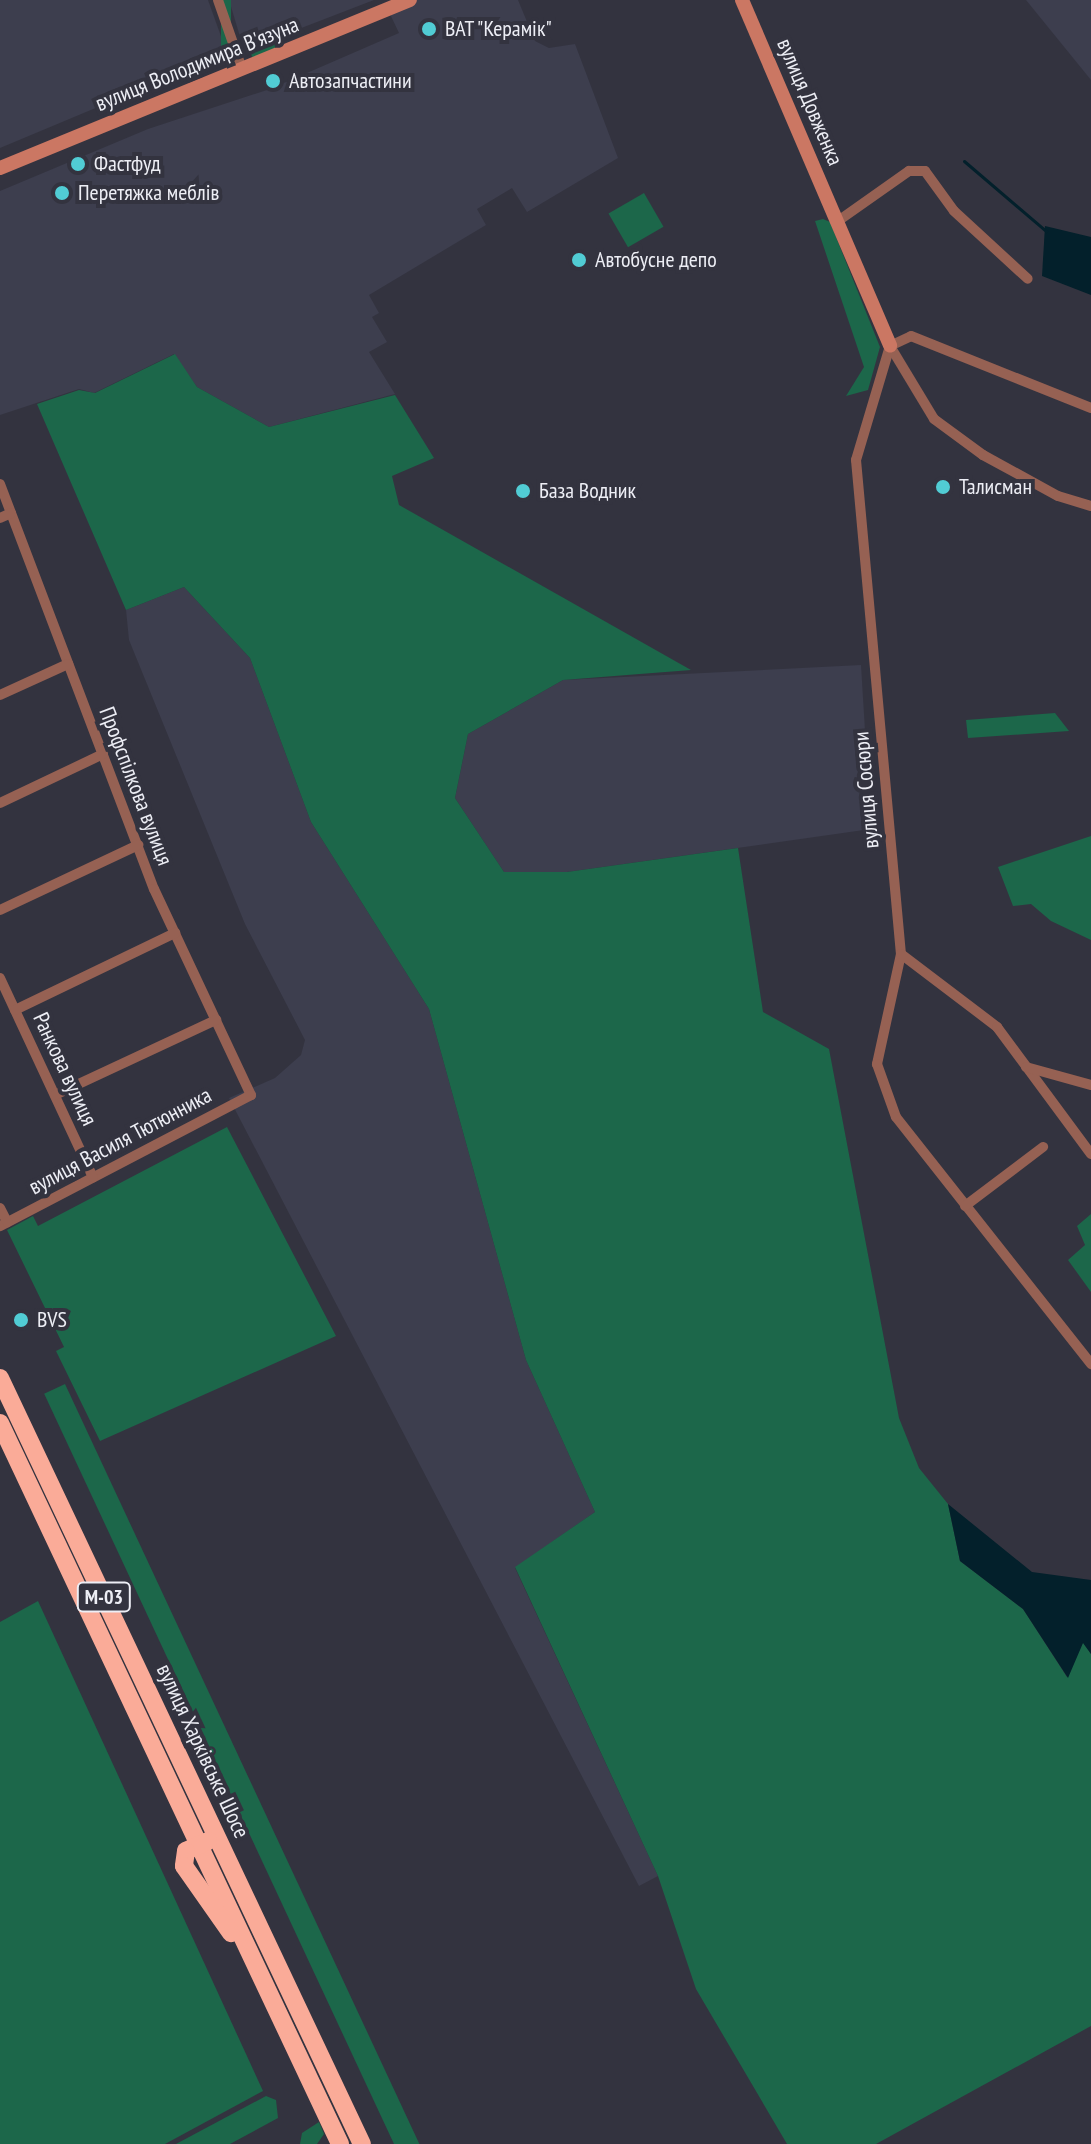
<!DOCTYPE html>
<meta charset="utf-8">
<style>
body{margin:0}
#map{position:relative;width:1091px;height:2144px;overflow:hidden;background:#33333f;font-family:"PT Sans Narrow",sans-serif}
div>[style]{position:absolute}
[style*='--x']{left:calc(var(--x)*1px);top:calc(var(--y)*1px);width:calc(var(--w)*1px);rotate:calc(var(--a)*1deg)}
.built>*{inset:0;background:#3d3e4e}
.green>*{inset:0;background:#1c674a;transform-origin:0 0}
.water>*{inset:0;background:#03202b}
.stream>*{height:3px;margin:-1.5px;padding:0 1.5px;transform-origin:1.5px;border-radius:1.5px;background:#03202b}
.street>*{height:10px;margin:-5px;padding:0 5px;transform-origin:5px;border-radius:5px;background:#966153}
.secondary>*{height:14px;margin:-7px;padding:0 7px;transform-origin:7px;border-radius:7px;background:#cb7763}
.highway>*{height:18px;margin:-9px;padding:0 9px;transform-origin:9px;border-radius:9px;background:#faab98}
.dots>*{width:22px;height:22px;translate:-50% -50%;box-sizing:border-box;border:4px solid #33333f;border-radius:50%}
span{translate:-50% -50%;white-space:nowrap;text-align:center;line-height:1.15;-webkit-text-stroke:8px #33333f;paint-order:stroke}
.shield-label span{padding:2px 6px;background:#33333f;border:2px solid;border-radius:6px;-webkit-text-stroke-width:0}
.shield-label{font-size:20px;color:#edeef5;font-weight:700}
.poi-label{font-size:22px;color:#edeef5}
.left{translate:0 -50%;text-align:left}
.street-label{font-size:22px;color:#edeef5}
</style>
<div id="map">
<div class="built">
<div style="clip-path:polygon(0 0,208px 0,227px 53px,0 148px)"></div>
<div style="clip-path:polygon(229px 0,374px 0,244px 50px)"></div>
<div style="clip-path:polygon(415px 0,518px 0,535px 41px,549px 48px,575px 44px,618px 158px,527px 212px,512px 188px,477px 209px,486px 225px,369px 295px,379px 313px,372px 317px,387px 342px,369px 352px,395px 394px,269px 427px,197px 387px,174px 354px,94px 393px,79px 389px,0 415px,0 191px,148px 129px,270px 89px,399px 33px,389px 12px)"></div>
<div style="clip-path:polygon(1026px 0,1091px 0,1091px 80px)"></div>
<div style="clip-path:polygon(184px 587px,250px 658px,311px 822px,429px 1009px,526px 1360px,595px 1512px,515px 1568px,658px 1876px,639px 1886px,229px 1098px,275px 1078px,301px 1055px,305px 1040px,245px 924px,129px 640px,126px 610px)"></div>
<div style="clip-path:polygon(861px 665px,871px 829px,567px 872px,504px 872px,455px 798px,468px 734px,563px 680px)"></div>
</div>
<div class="green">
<div style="left:221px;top:0;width:10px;height:51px"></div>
<div style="left:280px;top:35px;width:11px;height:34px;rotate:68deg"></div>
<div style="left:644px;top:193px;width:39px;height:41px;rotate:60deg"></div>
<div style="clip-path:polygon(823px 219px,830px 222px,880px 347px,868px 390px,846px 396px,864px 367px,815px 221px)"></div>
<div style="clip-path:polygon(175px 354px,197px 387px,269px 427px,395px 395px,434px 458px,392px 476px,399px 505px,691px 670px,563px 680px,468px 734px,455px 798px,504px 872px,567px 872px,738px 848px,763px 1012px,829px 1049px,899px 1418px,919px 1468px,948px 1504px,960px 1561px,1023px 1609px,1067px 1677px,1083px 1642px,1091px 1654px,1091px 2026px,876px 2144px,787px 2144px,696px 1989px,658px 1876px,515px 1567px,595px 1512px,526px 1360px,429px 1009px,311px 822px,250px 658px,184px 587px,126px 610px,37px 404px,79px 390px,95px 393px)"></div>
<div style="clip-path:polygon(1055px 713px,1069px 731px,968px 738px,966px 720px)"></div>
<div style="clip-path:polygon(1091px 836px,1091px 940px,1051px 921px,1031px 904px,1013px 906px,998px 867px)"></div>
<div style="clip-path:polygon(227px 1127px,336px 1336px,100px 1441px,56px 1351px,64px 1347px,7px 1230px,33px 1216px,38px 1226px)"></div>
<div style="clip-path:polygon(1091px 1214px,1091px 1292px,1068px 1260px,1085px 1245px,1077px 1226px)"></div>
<div style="left:65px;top:1384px;width:841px;height:23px;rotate:65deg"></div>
<div style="clip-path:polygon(38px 1601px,263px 2091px,165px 2144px,0 2144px,0 1622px)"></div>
<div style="clip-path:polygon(266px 2096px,276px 2100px,278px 2118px,230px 2144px,176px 2144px)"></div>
<div style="clip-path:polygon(319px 2122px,324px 2134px,317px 2144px,300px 2144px,302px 2133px)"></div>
</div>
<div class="water">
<div style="clip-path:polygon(1045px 226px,1091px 237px,1091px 295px,1042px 276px)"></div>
<div style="clip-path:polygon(948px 1504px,1032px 1572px,1091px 1580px,1091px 1654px,1083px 1643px,1068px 1678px,1023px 1609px,960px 1561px)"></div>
</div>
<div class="stream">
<div style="--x:964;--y:161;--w:108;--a:40.5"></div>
</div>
<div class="street">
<div style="--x:218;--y:0;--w:73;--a:70.8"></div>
<div style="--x:838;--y:221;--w:87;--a:-35.2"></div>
<div style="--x:909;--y:171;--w:16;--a:0"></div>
<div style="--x:925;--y:171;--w:49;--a:54.1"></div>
<div style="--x:954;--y:211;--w:100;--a:42.6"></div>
<div style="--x:890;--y:346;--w:119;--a:106.6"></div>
<div style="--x:856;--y:460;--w:496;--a:84.8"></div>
<div style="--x:901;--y:954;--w:113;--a:102.3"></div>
<div style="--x:877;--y:1064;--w:56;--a:70.3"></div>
<div style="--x:896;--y:1117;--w:315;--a:51.7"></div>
<div style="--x:890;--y:346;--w:85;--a:58.9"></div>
<div style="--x:934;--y:419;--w:61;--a:36.3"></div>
<div style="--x:983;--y:455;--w:85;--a:28.7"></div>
<div style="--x:1058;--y:496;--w:34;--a:17"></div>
<div style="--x:890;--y:346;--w:23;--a:-25"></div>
<div style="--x:911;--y:336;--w:194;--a:21.8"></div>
<div style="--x:0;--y:484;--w:433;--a:69.2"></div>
<div style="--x:154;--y:889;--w:228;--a:64.8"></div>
<div style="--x:251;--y:1095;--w:283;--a:152.4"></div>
<div style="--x:0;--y:518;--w:12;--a:-24"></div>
<div style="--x:0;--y:695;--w:75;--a:-24.5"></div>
<div style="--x:0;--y:803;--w:114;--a:-25.4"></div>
<div style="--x:0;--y:910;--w:153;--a:-25.2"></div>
<div style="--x:901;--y:954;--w:121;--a:37.2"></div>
<div style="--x:997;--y:1027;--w:158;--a:53.5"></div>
<div style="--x:0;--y:978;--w:220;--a:65"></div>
<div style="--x:15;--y:1010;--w:178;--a:-25.7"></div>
<div style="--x:1026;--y:1067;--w:67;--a:15.5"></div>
<div style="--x:55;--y:1095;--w:178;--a:-25"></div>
<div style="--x:965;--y:1206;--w:98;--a:-37.1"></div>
<div style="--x:0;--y:1208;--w:16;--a:63"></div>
</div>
<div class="secondary">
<div style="--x:742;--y:0;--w:376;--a:66.8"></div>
<div style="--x:0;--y:168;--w:443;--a:-22.3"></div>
</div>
<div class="highway">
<div style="--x:0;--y:1378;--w:847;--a:64.71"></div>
<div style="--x:0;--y:1423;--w:797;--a:64.75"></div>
<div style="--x:208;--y:1841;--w:24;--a:156"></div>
<div style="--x:186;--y:1851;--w:15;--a:98"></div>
<div style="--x:184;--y:1866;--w:82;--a:55"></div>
</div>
<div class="dots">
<div style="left:429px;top:29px;background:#51ccd4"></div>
<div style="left:273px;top:81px;background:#51ccd4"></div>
<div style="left:78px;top:164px;background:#51ccd4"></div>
<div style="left:62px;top:193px;background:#51ccd4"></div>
<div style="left:579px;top:260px;background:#51ccd4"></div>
<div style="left:943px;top:487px;background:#51ccd4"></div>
<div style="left:523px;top:491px;background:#51ccd4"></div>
<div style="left:21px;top:1320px;background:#51ccd4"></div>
</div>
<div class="shield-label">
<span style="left:104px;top:1597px">М-03</span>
</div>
<div class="poi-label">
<span class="left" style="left:445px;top:29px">ВАТ "Керамік"</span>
<span class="left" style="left:289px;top:81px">Автозапчастини</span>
<span class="left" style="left:94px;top:164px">Фастфуд</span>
<span class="left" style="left:78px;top:193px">Перетяжка меблів</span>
<span class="left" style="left:595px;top:260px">Автобусне депо</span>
<span class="left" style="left:959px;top:487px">Талисман</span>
<span class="left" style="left:539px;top:491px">База Водник</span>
<span class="left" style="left:37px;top:1320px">BVS</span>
</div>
<div class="street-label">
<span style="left:197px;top:64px;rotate:-22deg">вулиця Володимира В'язуна</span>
<span style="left:810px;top:102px;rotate:67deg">вулиця Довженка</span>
<span style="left:136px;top:786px;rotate:69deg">Профспілкова вулиця</span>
<span style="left:866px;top:790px;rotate:-95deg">вулиця Сосюри</span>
<span style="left:65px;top:1069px;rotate:65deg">Ранкова вулиця</span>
<span style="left:120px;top:1141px;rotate:-28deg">вулиця Василя Тютюнника</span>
<span style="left:203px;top:1751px;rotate:65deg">вулиця Харківське Шосе</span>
</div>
</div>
